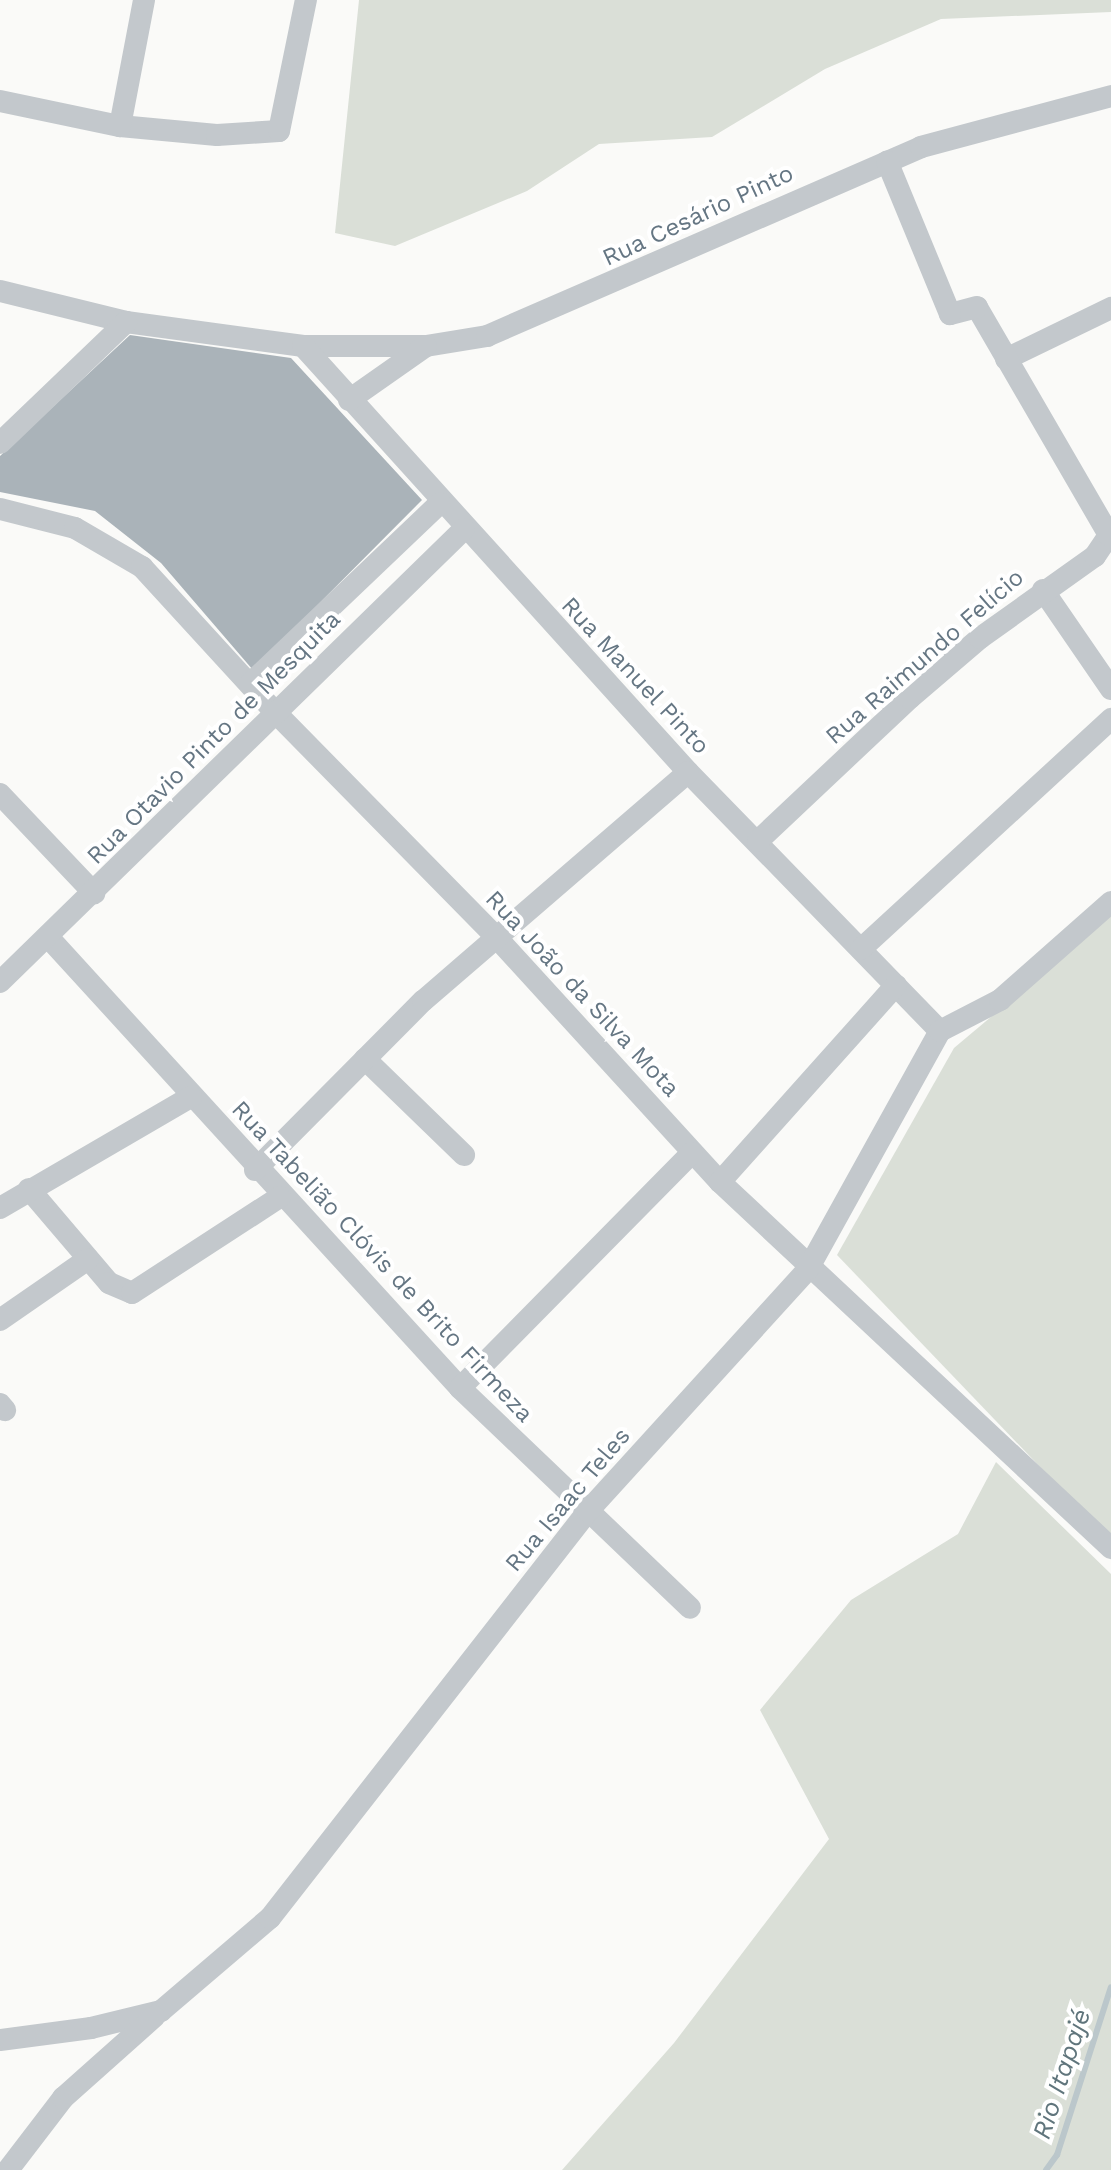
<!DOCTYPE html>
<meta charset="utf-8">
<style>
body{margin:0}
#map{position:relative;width:1111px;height:2170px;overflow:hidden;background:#fafaf8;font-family:"Work Sans",sans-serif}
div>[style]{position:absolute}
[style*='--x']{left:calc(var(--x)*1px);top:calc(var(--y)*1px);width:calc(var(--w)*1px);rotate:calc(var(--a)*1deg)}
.green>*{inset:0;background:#dadfd7}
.stream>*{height:6px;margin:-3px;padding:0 3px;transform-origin:3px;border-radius:3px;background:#bbc7cb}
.building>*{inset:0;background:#aab3b9}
.minor>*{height:22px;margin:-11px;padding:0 11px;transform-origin:11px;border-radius:11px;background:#c3c8cc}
span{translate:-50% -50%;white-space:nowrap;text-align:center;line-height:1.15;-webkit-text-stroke:8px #fff;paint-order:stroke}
.street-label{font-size:24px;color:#657683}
.water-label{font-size:26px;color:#60757c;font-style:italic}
</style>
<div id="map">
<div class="green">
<div style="clip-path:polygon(359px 0,1111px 0,1111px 12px,941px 19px,825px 69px,712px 137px,599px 144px,527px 191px,395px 246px,335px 233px)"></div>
<div style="clip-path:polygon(1111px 916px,1111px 1541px,837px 1255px,954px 1048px)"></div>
<div style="clip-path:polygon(996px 1462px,1111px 1574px,1111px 2170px,562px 2170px,674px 2043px,829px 1839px,760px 1710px,851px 1600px,958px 1534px)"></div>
</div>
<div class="stream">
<div style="--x:1046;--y:2170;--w:19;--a:-54"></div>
<div style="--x:1057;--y:2155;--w:176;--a:-72.2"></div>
</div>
<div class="building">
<div style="clip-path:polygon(130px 335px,291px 358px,422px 500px,253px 670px,161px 563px,95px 511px,0 492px,0 456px)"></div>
</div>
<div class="minor">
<div style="--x:0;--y:101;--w:123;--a:11.8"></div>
<div style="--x:120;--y:126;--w:97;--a:5.3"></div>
<div style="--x:217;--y:135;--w:62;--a:-3.7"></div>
<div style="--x:279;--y:131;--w:134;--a:-78.4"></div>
<div style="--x:120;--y:126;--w:128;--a:-79.2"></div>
<div style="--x:0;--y:291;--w:130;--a:13.8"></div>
<div style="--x:126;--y:322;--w:179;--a:7.7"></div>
<div style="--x:303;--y:346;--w:123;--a:0"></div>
<div style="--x:426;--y:346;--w:62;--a:-9.3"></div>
<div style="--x:487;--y:336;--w:473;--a:-23.5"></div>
<div style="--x:921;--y:147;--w:197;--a:-15"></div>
<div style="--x:303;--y:346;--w:574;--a:47.89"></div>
<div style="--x:688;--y:772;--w:361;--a:45.8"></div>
<div style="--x:1006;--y:359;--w:117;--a:-25.9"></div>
<div style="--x:349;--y:400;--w:94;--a:-35"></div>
<div style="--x:0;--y:443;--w:175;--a:-43.8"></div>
<div style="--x:0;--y:509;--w:77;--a:14.2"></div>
<div style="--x:75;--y:528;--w:78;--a:30.2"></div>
<div style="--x:142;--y:567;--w:198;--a:47.5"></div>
<div style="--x:276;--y:713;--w:317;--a:45.5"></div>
<div style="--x:498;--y:939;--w:329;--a:47.6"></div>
<div style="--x:720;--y:1182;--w:536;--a:43.11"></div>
<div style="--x:1043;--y:590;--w:120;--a:55.5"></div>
<div style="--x:250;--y:684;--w:262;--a:-43.6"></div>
<div style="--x:0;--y:794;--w:137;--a:46.5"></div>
<div style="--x:758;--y:841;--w:209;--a:-43.3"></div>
<div style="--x:910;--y:698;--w:92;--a:-40.6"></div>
<div style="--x:980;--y:638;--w:141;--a:-35.5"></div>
<div style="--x:1095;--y:556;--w:25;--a:-56"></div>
<div style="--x:1109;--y:535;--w:263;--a:-120.1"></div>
<div style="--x:977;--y:307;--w:28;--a:165"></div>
<div style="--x:950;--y:314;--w:165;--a:-112.4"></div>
<div style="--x:49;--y:938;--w:609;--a:47.59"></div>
<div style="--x:460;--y:1388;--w:318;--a:43.7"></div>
<div style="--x:861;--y:949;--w:340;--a:-42.6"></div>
<div style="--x:0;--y:982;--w:648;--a:-44.31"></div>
<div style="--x:365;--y:1059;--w:138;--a:44.1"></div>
<div style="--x:255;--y:1170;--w:238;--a:-45.2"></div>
<div style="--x:423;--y:1001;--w:350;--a:-40.8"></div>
<div style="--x:720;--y:1182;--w:264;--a:-48.2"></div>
<div style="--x:29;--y:1189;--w:123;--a:49.6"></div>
<div style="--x:109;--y:1283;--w:25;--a:23"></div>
<div style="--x:132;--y:1293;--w:176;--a:-33"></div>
<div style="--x:0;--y:1208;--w:221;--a:-30.2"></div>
<div style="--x:0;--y:1320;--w:107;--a:-34.7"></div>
<div style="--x:460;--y:1388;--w:330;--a:-45.4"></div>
<div style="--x:0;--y:1404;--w:8;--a:50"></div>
<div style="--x:0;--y:2040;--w:92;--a:-7.5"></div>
<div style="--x:91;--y:2028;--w:72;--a:-13.7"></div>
<div style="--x:161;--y:2011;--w:143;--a:-40.5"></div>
<div style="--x:270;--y:1918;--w:517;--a:-52"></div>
<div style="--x:588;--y:1511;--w:327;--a:-47.7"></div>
<div style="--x:808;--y:1269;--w:272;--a:-61"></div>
<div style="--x:940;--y:1031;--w:68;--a:-27.3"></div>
<div style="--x:1000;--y:1000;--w:148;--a:-41.4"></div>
<div style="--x:8;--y:2170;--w:91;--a:-52.6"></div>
<div style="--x:63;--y:2098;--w:122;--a:-41.7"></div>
</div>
<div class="street-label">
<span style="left:698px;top:216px;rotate:-25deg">Rua Cesário Pinto</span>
<span style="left:925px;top:657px;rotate:-41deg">Rua Raimundo Felício</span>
<span style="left:635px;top:676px;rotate:47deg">Rua Manuel Pinto</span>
<span style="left:214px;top:738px;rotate:-45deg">Rua Otavio Pinto de Mesquita</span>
<span style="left:582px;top:994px;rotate:47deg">Rua João da Silva Mota</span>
<span style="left:382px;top:1262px;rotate:47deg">Rua Tabelião Clóvis de Brito Firmeza</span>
<span style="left:568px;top:1500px;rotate:-50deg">Rua Isaac Teles</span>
</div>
<div class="water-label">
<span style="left:1062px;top:2074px;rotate:-72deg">Rio Itapajé</span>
</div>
</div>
